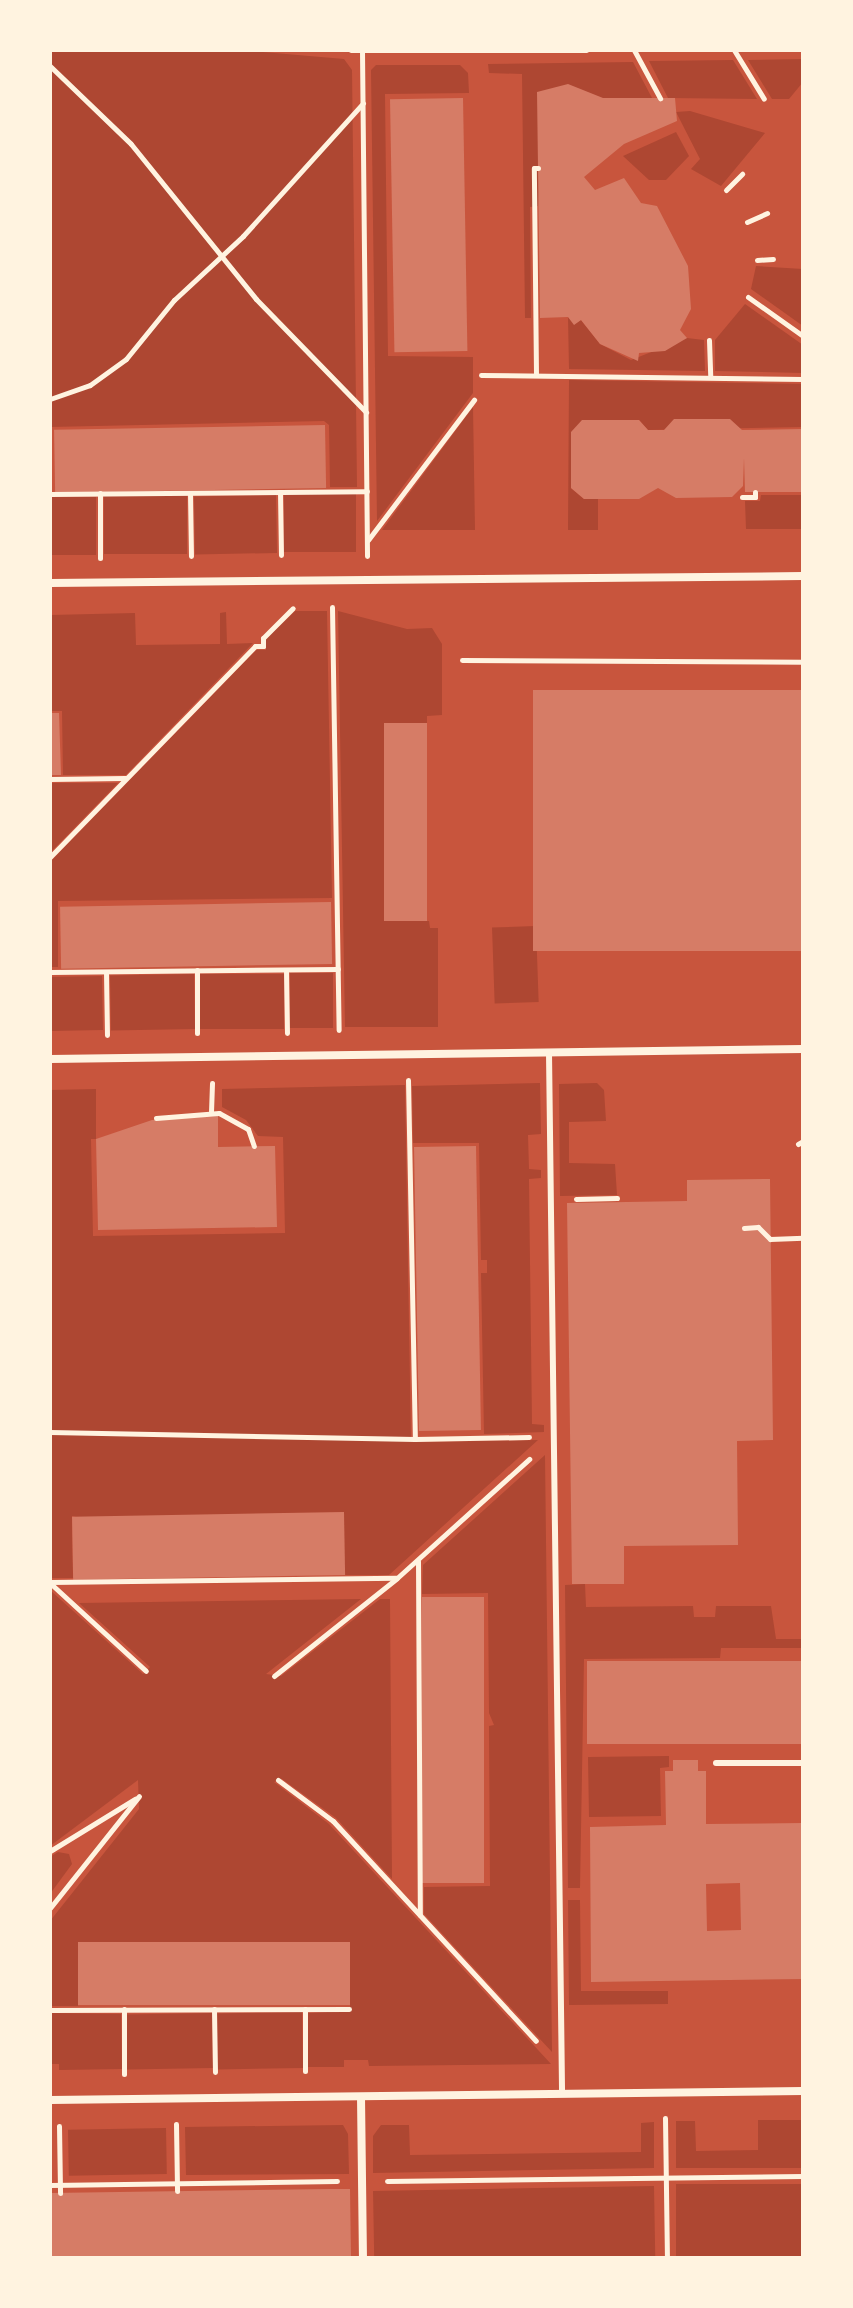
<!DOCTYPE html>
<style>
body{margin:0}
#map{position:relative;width:853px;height:2308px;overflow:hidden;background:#c8553d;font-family:Karla,sans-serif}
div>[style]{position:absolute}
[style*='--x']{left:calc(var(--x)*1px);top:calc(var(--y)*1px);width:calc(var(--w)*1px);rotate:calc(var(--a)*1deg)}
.green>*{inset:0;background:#ae4732;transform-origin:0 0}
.building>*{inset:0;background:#d67c66;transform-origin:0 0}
.path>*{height:5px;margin:-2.5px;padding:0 2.5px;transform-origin:2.5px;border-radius:2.5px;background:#fff3e0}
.service>*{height:6px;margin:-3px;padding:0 3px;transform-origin:3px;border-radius:3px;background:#fff3e0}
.minor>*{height:8px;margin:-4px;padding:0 4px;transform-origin:4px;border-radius:4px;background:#fff3e0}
span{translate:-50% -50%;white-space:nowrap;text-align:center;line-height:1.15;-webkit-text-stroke:8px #fff3e0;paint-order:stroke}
.frame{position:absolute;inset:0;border:52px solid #fff3e0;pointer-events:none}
</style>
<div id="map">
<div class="green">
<div style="clip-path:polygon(50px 50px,239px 50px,344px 59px,352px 70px,357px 487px,330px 487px,329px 425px,324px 421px,50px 427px)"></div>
<div style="clip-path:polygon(803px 59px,803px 82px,789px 99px,772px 99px,748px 60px)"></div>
<div style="clip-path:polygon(733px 60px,757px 99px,668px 98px,649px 61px)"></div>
<div style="clip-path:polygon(633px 62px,652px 98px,539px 192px,538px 206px,530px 207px,531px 318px,525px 318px,522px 74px,489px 73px,488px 64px)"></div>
<div style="clip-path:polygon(376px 65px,460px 65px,468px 73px,469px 93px,385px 94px,388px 356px,473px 357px,473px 393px,377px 521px,371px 70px)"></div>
<div style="clip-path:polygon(690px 111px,765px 133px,721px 186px,691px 169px,700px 159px,676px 112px)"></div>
<div style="clip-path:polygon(676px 132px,689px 156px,666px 180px,649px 180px,623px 156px)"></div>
<div style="clip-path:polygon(756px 266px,803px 269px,803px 326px,751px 289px)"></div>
<div style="clip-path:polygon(745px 304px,803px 345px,803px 373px,715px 371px,715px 340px)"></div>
<div style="clip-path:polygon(568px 317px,574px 324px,581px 320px,600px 344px,631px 360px,687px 338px,704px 340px,705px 371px,569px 369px)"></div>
<div style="clip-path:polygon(569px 380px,803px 384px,803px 427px,648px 430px,639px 420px,582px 420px,571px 488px,584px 499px,598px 499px,598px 530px,568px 530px)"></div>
<div style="clip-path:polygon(473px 407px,475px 530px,382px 530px)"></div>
<div style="left:356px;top:494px;width:58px;height:72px;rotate:90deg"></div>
<div style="left:276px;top:495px;width:58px;height:82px;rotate:89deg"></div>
<div style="clip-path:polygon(761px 495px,803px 495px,803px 529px,746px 529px,745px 501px,760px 501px)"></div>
<div style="left:187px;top:496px;width:58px;height:83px;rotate:90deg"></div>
<div style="left:50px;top:497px;width:46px;height:58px"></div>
<div style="clip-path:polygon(295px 611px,327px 611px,332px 898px,58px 901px,58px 967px,50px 967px,50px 862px,256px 650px,266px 650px,266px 639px)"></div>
<div style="clip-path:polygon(338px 611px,407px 629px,432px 628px,442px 644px,442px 715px,427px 716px,427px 723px,385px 723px,386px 921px,429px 921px,430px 928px,438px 928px,438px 1027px,345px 1027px)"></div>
<div style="clip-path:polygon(226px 612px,227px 644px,253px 643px,126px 775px,63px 775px,62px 711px,50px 711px,50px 615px,135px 613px,136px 645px,220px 644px,220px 613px)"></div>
<div style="clip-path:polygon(50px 783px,118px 783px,50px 853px)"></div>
<div style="left:536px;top:926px;width:76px;height:44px;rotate:88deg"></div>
<div style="left:333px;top:973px;width:55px;height:43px;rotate:90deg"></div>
<div style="left:194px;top:974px;width:55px;height:84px;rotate:89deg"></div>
<div style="left:199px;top:974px;width:85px;height:55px"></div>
<div style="left:102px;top:976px;width:54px;height:52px;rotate:89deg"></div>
<div style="clip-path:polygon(540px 1083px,541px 1134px,528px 1135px,529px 1169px,541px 1170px,541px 1178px,529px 1179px,532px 1424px,544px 1425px,544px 1432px,484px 1434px,481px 1273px,487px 1273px,487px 1260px,481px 1260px,479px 1143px,413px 1143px,412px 1086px)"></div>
<div style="clip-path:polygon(597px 1083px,604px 1090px,606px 1121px,569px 1122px,569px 1163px,615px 1164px,617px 1195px,560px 1196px,559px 1084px)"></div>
<div style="clip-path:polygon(405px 1085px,411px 1442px,538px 1440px,389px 1575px,345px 1575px,72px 1516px,73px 1578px,50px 1578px,50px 1090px,96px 1089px,96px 1139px,91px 1139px,93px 1236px,285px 1233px,283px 1137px,258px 1136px,246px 1120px,222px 1107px,222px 1089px)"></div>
<div style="clip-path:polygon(545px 1455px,552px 2052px,424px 1914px,424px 1887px,490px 1886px,489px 1726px,494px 1725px,489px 1713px,488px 1593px,422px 1594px,423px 1565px)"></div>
<div style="clip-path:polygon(585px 1584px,586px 1607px,693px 1606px,694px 1617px,715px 1617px,716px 1606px,771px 1606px,776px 1639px,803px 1639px,803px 1648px,721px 1648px,720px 1658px,584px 1659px,580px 1888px,568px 1888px,565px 1585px)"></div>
<div style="clip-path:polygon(50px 1590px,143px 1674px,150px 1667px,79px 1603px,361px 1599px,266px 1674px,281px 1676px,380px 1599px,390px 1599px,392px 1879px,336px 1818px,282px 1779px,274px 1782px,329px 1824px,551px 2064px,369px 2066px,368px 2060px,344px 2060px,344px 2067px,308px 2067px,307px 2013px,350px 2011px,350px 1942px,78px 1944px,78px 2006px,50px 2006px,50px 1921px,139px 1809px,138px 1780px,50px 1846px)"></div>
<div style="clip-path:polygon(669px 1756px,669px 1767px,660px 1768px,661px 1816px,589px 1817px,588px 1757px)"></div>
<div style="clip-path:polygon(58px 1852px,69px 1854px,72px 1864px,50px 1894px,50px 1857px)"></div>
<div style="clip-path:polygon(568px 1900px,580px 1900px,581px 1991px,668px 1991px,668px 2004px,569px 2005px)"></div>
<div style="left:302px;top:2012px;width:56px;height:86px;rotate:89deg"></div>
<div style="clip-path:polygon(50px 2013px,121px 2014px,122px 2069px,59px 2070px,59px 2064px,50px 2064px)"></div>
<div style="left:212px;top:2013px;width:55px;height:86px;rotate:89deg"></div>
<div style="clip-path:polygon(758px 2120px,803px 2120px,803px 2168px,676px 2168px,676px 2121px,695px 2121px,696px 2151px,758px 2150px)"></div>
<div style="clip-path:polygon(654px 2122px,654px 2168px,373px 2173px,373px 2136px,381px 2125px,409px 2125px,410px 2155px,641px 2152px,641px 2123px)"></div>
<div style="clip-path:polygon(343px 2125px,348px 2134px,349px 2174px,186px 2175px,185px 2127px)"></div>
<div style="left:166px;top:2128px;width:46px;height:98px;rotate:89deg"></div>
<div style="left:803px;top:2184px;width:74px;height:127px;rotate:90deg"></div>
<div style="left:654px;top:2186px;width:72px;height:281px;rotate:89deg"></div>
</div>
<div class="building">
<div style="clip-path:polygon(568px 84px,603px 98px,675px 98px,677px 121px,624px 144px,584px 177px,595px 190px,624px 178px,641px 203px,657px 206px,688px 266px,691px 309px,680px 330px,687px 338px,665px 351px,639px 353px,638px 361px,600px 344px,581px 320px,574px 325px,568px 317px,540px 318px,537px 92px)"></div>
<div style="left:463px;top:98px;width:253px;height:73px;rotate:89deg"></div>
<div style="clip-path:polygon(674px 419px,730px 419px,742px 430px,803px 429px,803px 492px,745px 492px,744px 458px,743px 486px,732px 497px,676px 498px,658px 488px,639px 499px,584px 499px,571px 488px,571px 432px,582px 420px,639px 420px,648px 430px,664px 430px)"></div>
<div style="left:325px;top:425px;width:63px;height:271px;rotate:89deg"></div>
<div style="left:803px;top:690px;width:261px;height:270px;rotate:90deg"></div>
<div style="clip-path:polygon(50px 713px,59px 713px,61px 775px,50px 775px)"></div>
<div style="left:384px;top:723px;width:43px;height:198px"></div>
<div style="left:331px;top:902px;width:62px;height:271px;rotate:89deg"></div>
<div style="clip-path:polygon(218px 1116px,218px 1147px,275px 1146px,277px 1227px,98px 1230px,96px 1139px,152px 1120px)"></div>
<div style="left:476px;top:1146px;width:284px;height:62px;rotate:89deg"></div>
<div style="clip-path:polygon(770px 1179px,773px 1440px,737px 1441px,738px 1545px,624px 1546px,624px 1584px,572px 1584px,567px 1203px,687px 1201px,687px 1180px)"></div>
<div style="left:344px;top:1512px;width:63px;height:272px;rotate:89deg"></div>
<div style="left:484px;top:1597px;width:286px;height:62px;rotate:90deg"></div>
<div style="left:803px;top:1661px;width:83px;height:216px;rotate:90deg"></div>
<div style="clip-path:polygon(evenodd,673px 1760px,698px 1760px,698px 1771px,706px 1771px,706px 1824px,803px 1823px,803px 1979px,591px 1982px,590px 1827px,666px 1825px,665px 1771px,673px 1771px,673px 1760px,740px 1883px,741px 1930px,707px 1931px,706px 1884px,740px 1883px)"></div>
<div style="left:350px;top:1942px;width:63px;height:272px;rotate:90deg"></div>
<div style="clip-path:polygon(329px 2189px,350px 2189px,351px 2258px,50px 2258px,50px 2193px)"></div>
</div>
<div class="path">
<div style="--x:351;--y:50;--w:235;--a:0"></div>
<div style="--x:634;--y:50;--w:55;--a:61.6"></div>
<div style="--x:734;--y:50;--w:57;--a:58.5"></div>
<div style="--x:362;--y:51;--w:505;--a:89.43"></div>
<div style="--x:50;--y:66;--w:112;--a:43.9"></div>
<div style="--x:131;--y:144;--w:199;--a:51.1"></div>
<div style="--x:256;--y:299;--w:158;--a:45.8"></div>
<div style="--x:726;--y:190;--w:23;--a:-45"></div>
<div style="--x:747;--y:222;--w:22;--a:-24"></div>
<div style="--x:757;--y:260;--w:16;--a:-4"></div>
<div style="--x:748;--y:297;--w:67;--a:35.3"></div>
<div style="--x:709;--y:340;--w:37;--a:88"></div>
<div style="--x:536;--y:374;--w:206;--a:-90.6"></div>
<div style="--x:534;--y:168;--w:4;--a:0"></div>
<div style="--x:481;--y:375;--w:322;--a:0.7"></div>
<div style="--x:50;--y:399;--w:42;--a:-19.3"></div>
<div style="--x:90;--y:385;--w:44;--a:-35.8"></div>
<div style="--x:126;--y:359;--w:76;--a:-50.9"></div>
<div style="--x:174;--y:300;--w:94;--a:-42.8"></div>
<div style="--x:243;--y:236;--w:179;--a:-47.9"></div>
<div style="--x:280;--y:492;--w:63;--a:89.1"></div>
<div style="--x:100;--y:493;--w:65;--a:90"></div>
<div style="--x:190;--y:493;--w:63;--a:89.1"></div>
<div style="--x:50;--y:494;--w:317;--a:-0.5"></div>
<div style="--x:742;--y:497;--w:13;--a:0"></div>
<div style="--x:755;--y:497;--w:5;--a:-90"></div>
<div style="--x:368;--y:540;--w:176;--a:-52.9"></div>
<div style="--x:332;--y:607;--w:423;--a:89.1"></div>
<div style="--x:462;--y:660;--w:341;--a:0.3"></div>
<div style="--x:50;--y:779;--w:75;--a:-0.8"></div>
<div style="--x:50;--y:857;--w:294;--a:-45.8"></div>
<div style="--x:255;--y:646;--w:8;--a:0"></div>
<div style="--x:263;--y:646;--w:8;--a:-90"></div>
<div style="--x:263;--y:638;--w:42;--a:-45"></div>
<div style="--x:197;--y:970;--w:63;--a:90"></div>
<div style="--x:286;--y:970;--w:63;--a:89.1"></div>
<div style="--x:50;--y:972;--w:288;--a:-0.6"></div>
<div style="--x:106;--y:972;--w:63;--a:89.1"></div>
<div style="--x:408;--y:1080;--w:359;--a:88.9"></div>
<div style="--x:415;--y:1439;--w:114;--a:-1"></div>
<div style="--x:211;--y:1112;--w:29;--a:-88"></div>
<div style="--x:156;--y:1118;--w:63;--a:-4.5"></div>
<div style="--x:219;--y:1113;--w:33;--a:29"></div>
<div style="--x:248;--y:1129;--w:18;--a:71"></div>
<div style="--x:798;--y:1144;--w:6;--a:-31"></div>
<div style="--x:576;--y:1199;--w:41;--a:-1.4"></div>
<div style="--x:744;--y:1228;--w:14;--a:-4"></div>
<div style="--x:758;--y:1227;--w:17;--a:45"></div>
<div style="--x:770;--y:1239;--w:33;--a:-2"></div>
<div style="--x:50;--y:1432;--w:365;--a:1.1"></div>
<div style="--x:418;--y:1561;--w:354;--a:89.7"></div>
<div style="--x:50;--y:1582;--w:346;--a:-0.7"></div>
<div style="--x:50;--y:1583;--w:130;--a:42.5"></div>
<div style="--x:274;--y:1676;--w:157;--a:-38.5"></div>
<div style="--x:397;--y:1578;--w:178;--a:-42"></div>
<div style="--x:278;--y:1780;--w:69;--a:36.7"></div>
<div style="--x:333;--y:1821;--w:299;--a:47.3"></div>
<div style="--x:50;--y:1851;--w:100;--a:-31.5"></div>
<div style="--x:50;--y:1908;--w:143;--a:-51.5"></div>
<div style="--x:214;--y:2009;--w:63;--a:89.1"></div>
<div style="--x:305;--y:2009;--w:62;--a:90"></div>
<div style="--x:50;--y:2010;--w:299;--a:-0.2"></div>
<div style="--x:124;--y:2074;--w:65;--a:-90"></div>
<div style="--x:665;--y:2118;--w:140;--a:89.2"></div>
<div style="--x:176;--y:2124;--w:67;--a:89.1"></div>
<div style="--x:59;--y:2126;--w:67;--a:89.1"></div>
<div style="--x:387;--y:2181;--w:416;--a:-0.7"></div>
<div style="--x:50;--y:2185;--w:287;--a:-0.8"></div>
</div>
<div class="service">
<div style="--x:549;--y:1053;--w:1041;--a:89.28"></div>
<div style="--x:716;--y:1763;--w:87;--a:0"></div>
</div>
<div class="minor">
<div style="--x:50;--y:583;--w:753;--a:-0.53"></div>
<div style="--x:50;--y:1059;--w:753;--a:-0.76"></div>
<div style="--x:361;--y:2097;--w:161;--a:89.3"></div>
<div style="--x:50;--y:2100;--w:753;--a:-0.68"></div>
</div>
<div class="frame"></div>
</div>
